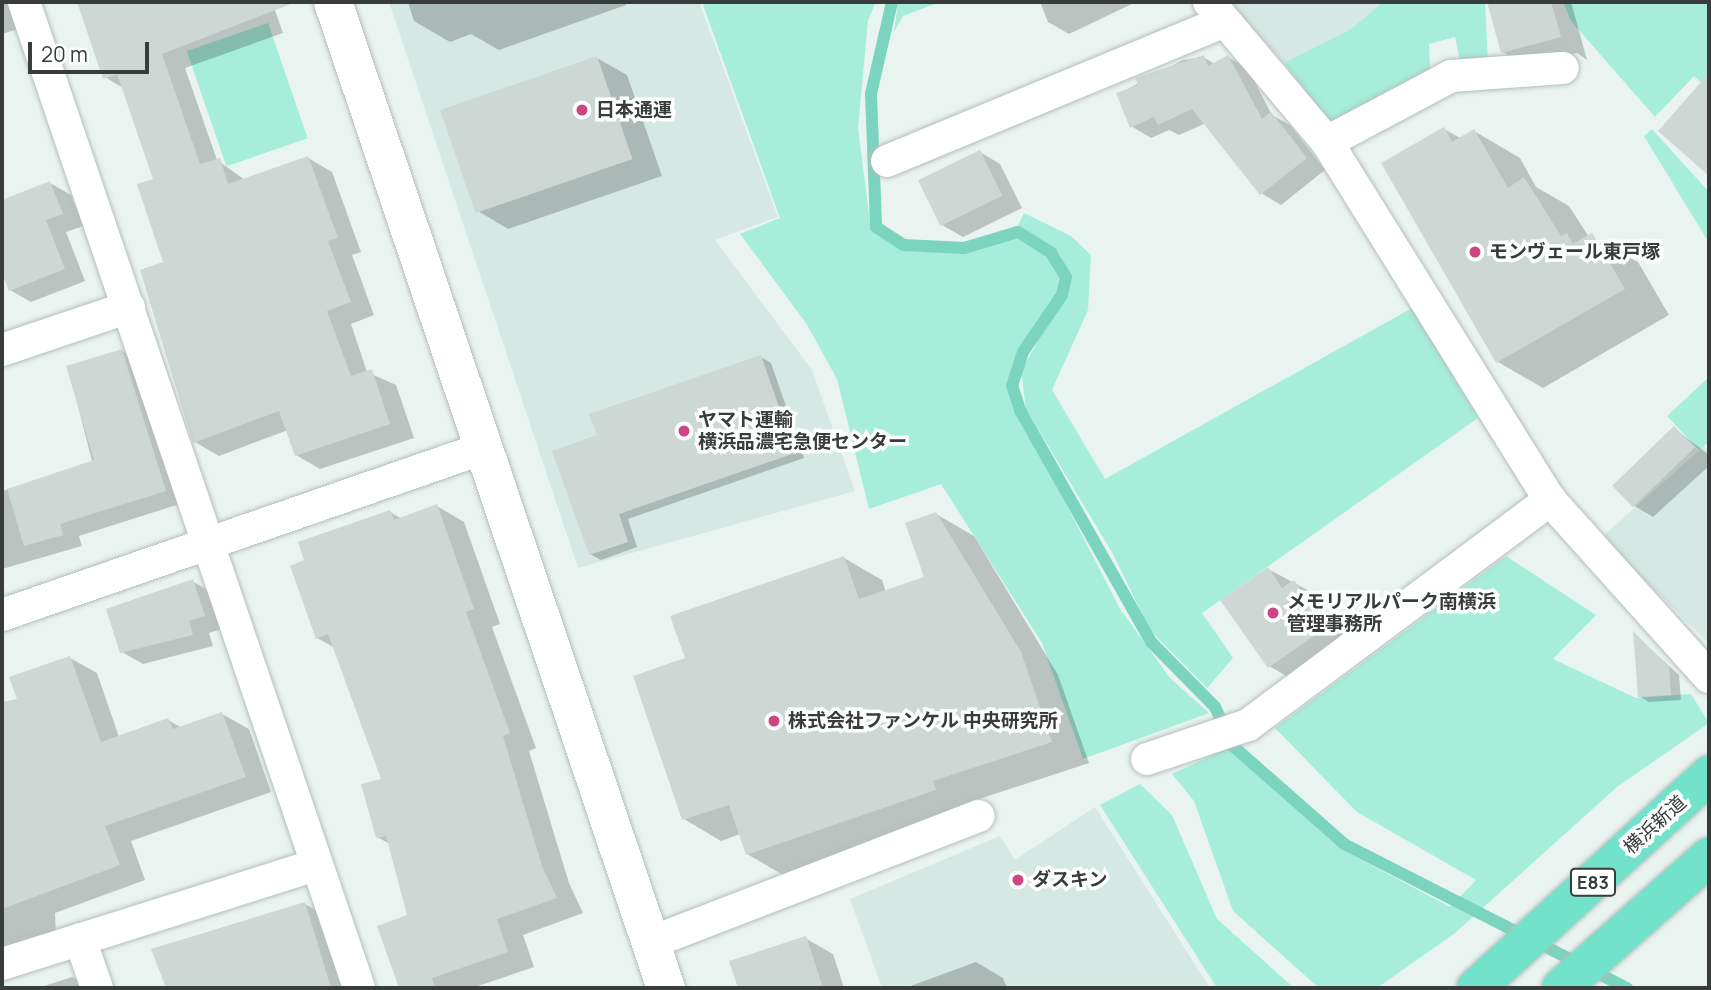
<!DOCTYPE html>
<meta charset="utf-8">
<style>
body{margin:0}
#map{position:relative;width:1711px;height:990px;overflow:hidden;background:#e9f4f0;font-family:Manrope,"Noto Sans JP",sans-serif}
div>[style]{position:absolute}
[style*='--x']{left:calc(var(--x)*1px);top:calc(var(--y)*1px);width:calc(var(--w)*1px);rotate:calc(var(--a)*1deg)}
.built>*{inset:0;background:#d5e8e3}
.green>*{inset:0;background:#a6edda;transform-origin:0 0}
.shadow>*{inset:0;background:#0003}
.stream>*{height:12px;margin:-6px;padding:0 6px;transform-origin:6px;border-radius:6px;background:#7bd4be}
.building>*{inset:0;background:#cdd8d5;transform-origin:0 0}
.roads{filter:drop-shadow(0 0 2px #b4bebb) drop-shadow(0 0 2px #b4bebb)}
.minor>*{height:32px;margin:-16px;padding:0 16px;transform-origin:16px;border-radius:16px;background:#fff}
.tertiary>*{height:38px;margin:-19px;padding:0 19px;transform-origin:19px;border-radius:19px;background:#fff}
.trunk>*{height:38px;margin:-19px;padding:0 19px;transform-origin:19px;border-radius:19px;background:#72e3ca}
.dots>*{width:19px;height:19px;translate:-50% -50%;box-sizing:border-box;border:4px solid #fdfffe;border-radius:50%}
span{translate:-50% -50%;white-space:nowrap;text-align:center;line-height:1.15;-webkit-text-stroke:7px #fdfffe;paint-order:stroke}
.shield-label span{padding:2px 5px;background:#fdfffe;border:2px solid;border-radius:5px;-webkit-text-stroke-width:0}
.shield-label{font-size:18px;color:#383c3b;font-weight:700}
.poi-label{font-size:19px;color:#383c3b;font-weight:700}
.left{translate:0 -50%;text-align:left}
.street-label{font-size:19px;color:#383c3b}
.frame{position:absolute;inset:0;border:4px solid #383c3b;pointer-events:none}
.scale{position:absolute;left:28px;top:42px;width:121px;height:32px;box-sizing:border-box;border:4px solid #383c3b;border-top:0;padding-left:9px;font-size:21px;line-height:24px;white-space:nowrap;color:#383c3b;-webkit-text-stroke:5px #fdfffe;paint-order:stroke}
</style>
<div id="map">
<div class="built">
<div style="clip-path:polygon(389px 2px,704px 2px,700px 4px,778px 217px,715px 240px,812px 370px,855px 491px,578px 568px)"></div>
<div style="clip-path:polygon(1229px 2px,1383px 2px,1351px 29px,1284px 63px)"></div>
<div style="clip-path:polygon(1704px 446px,1709px 452px,1709px 643px,1601px 538px)"></div>
<div style="clip-path:polygon(1095px 807px,1210px 988px,882px 988px,850px 899px,1000px 836px,1015px 860px)"></div>
</div>
<div class="green">
<div style="clip-path:polygon(712px 2px,876px 2px,868px 20px,858px 128px,871px 229px,905px 251px,964px 253px,1018px 238px,1047px 255px,1059px 277px,1058px 293px,1019px 351px,1007px 389px,1120px 609px,1170px 678px,1209px 713px,1083px 759px,1042px 643px,941px 484px,869px 509px,837px 379px,806px 323px,740px 234px,780px 218px,703px 5px)"></div>
<div style="clip-path:polygon(898px 2px,940px 2px,903px 16px,894px 32px)"></div>
<div style="clip-path:polygon(1383px 2px,1485px 2px,1488px 61px,1460px 60px,1455px 37px,1429px 44px,1430px 71px,1333px 127px,1284px 63px,1351px 29px)"></div>
<div style="clip-path:polygon(1563px 2px,1709px 2px,1709px 90px,1694px 76px,1655px 117px,1571px 21px)"></div>
<div style="left:268px;top:23px;width:122px;height:86px;rotate:71deg"></div>
<div style="clip-path:polygon(1652px 129px,1709px 192px,1709px 243px,1644px 136px)"></div>
<div style="clip-path:polygon(1024px 213px,1071px 236px,1091px 255px,1088px 310px,1052px 390px,1105px 479px,1414px 307px,1478px 418px,1202px 613px,1233px 658px,1207px 688px,1150px 630px,1113px 554px,1026px 409px,1021px 371px,1071px 282px,1060px 255px,1017px 228px)"></div>
<div style="clip-path:polygon(1709px 377px,1709px 442px,1699px 450px,1667px 416px)"></div>
<div style="clip-path:polygon(1506px 556px,1596px 615px,1553px 659px,1636px 698px,1691px 694px,1709px 723px,1617px 787px,1455px 933px,1377px 988px,1319px 988px,1233px 911px,1194px 801px,1172px 774px,1230px 747px,1343px 850px,1450px 907px,1476px 880px,1357px 812px,1275px 728px)"></div>
<div style="clip-path:polygon(1140px 784px,1172px 815px,1217px 919px,1294px 988px,1217px 988px,1100px 805px)"></div>
</div>
<div class="shadow">
<div style="clip-path:polygon(2px 2px,15px 2px,24px 27px,2px 34px)"></div>
<div style="clip-path:polygon(79px 2px,272px 2px,283px 33px,185px 68px,217px 160px,245px 180px,308px 158px,332px 172px,361px 252px,352px 255px,374px 315px,351px 324px,367px 372px,396px 385px,414px 438px,320px 469px,296px 455px,288px 430px,219px 456px,195px 442px,155px 180px,123px 88px,105px 77px)"></div>
<div style="clip-path:polygon(408px 2px,625px 2px,626px 5px,499px 50px,471px 34px,450px 42px,414px 21px)"></div>
<div style="clip-path:polygon(1040px 2px,1136px 2px,1069px 34px,1048px 22px)"></div>
<div style="clip-path:polygon(1510px 2px,1571px 2px,1587px 60px,1577px 53px,1527px 67px,1503px 52px,1490px 7px)"></div>
<div style="clip-path:polygon(1203px 57px,1215px 64px,1228px 57px,1248px 69px,1272px 115px,1290px 125px,1325px 170px,1281px 205px,1261px 193px,1206px 123px,1179px 135px,1169px 130px,1151px 138px,1131px 126px,1118px 94px,1183px 60px)"></div>
<div style="clip-path:polygon(597px 58px,627px 75px,662px 176px,508px 229px,478px 211px)"></div>
<div style="clip-path:polygon(1444px 129px,1462px 139px,1474px 131px,1520px 158px,1536px 187px,1569px 206px,1589px 237px,1638px 262px,1669px 315px,1543px 388px,1498px 362px)"></div>
<div style="clip-path:polygon(980px 152px,1000px 164px,1022px 208px,963px 237px,942px 225px)"></div>
<div style="clip-path:polygon(50px 183px,71px 195px,83px 226px,66px 232px,85px 281px,31px 302px,10px 290px,2px 269px,2px 202px)"></div>
<div style="clip-path:polygon(122px 351px,143px 363px,186px 502px,79px 536px,82px 546px,2px 569px,2px 578px,2px 491px,93px 465px,68px 367px)"></div>
<div style="clip-path:polygon(761px 357px,771px 363px,804px 458px,628px 519px,637px 547px,601px 560px,590px 554px,599px 436px)"></div>
<div style="clip-path:polygon(1674px 428px,1709px 455px,1709px 466px,1653px 517px,1633px 505px)"></div>
<div style="clip-path:polygon(437px 506px,464px 522px,500px 624px,492px 627px,536px 748px,529px 751px,569px 883px,583px 913px,523px 935px,534px 967px,472px 988px,401px 988px,379px 927px,409px 916px,390px 844px,377px 837px,383px 780px,335px 648px,317px 638px,306px 561px,390px 512px,402px 519px)"></div>
<div style="clip-path:polygon(936px 514px,974px 536px,1058px 675px,1089px 763px,970px 802px,973px 812px,785px 876px,747px 854px,740px 834px,721px 841px,684px 819px,688px 659px,844px 558px,882px 580px,886px 592px,926px 578px)"></div>
<div style="clip-path:polygon(1268px 569px,1315px 594px,1346px 639px,1290px 678px,1269px 666px)"></div>
<div style="clip-path:polygon(192px 581px,213px 593px,225px 628px,209px 633px,213px 646px,143px 664px,122px 652px)"></div>
<div style="clip-path:polygon(1634px 634px,1679px 675px,1681px 700px,1649px 702px,1639px 696px)"></div>
<div style="clip-path:polygon(70px 658px,97px 673px,119px 737px,168px 720px,182px 728px,222px 714px,249px 729px,271px 792px,131px 841px,145px 880px,55px 913px,56px 937px,2px 957px,2px 790px,45px 775px)"></div>
<div style="clip-path:polygon(305px 904px,326px 916px,349px 988px,166px 988px,154px 950px)"></div>
<div style="clip-path:polygon(805px 938px,833px 954px,844px 988px,740px 988px,731px 962px)"></div>
<div style="clip-path:polygon(976px 962px,1003px 978px,1007px 988px,905px 988px)"></div>
<div style="clip-path:polygon(72px 977px,92px 988px,38px 988px)"></div>
</div>
<div class="stream">
<div style="--x:892;--y:2;--w:94;--a:102.9"></div>
<div style="--x:871;--y:94;--w:133;--a:87.8"></div>
<div style="--x:876;--y:227;--w:33;--a:33"></div>
<div style="--x:904;--y:245;--w:60;--a:2.9"></div>
<div style="--x:964;--y:248;--w:56;--a:-16.5"></div>
<div style="--x:1018;--y:232;--w:39;--a:32"></div>
<div style="--x:1051;--y:253;--w:28;--a:58"></div>
<div style="--x:1066;--y:277;--w:18;--a:103"></div>
<div style="--x:1062;--y:295;--w:69;--a:124.4"></div>
<div style="--x:1023;--y:352;--w:35;--a:108"></div>
<div style="--x:1012;--y:385;--w:28;--a:72"></div>
<div style="--x:1021;--y:412;--w:264;--a:60.5"></div>
<div style="--x:1151;--y:642;--w:91;--a:45.4"></div>
<div style="--x:1215;--y:707;--w:43;--a:65.2"></div>
<div style="--x:1233;--y:746;--w:148;--a:41.4"></div>
<div style="--x:1344;--y:844;--w:318;--a:27"></div>
</div>
<div class="building">
<div style="clip-path:polygon(77px 2px,296px 2px,162px 54px,200px 164px,220px 158px,228px 184px,308px 156px,338px 238px,328px 241px,351px 302px,327px 311px,351px 376px,372px 369px,390px 424px,295px 456px,279px 411px,193px 443px,140px 270px,163px 262px,137px 184px,153px 179px,117px 74px,103px 79px)"></div>
<div style="clip-path:polygon(1487px 2px,1551px 2px,1561px 37px,1501px 53px)"></div>
<div style="clip-path:polygon(1204px 55px,1208px 66px,1228px 55px,1262px 119px,1271px 112px,1307px 158px,1260px 195px,1192px 109px,1158px 125px,1154px 117px,1130px 128px,1116px 93px,1138px 85px,1135px 78px)"></div>
<div style="left:597px;top:56px;width:109px;height:166px;rotate:71deg"></div>
<div style="clip-path:polygon(1709px 73px,1709px 176px,1658px 131px)"></div>
<div style="clip-path:polygon(1444px 127px,1452px 142px,1474px 129px,1508px 188px,1524px 177px,1561px 236px,1567px 233px,1573px 244px,1592px 233px,1625px 289px,1496px 363px,1381px 163px)"></div>
<div style="left:980px;top:150px;width:51px;height:69px;rotate:64deg"></div>
<div style="clip-path:polygon(50px 181px,63px 214px,46px 220px,65px 269px,9px 291px,2px 273px,2px 200px)"></div>
<div style="clip-path:polygon(122px 349px,166px 491px,60px 524px,63px 535px,24px 546px,7px 489px,94px 460px,66px 366px)"></div>
<div style="clip-path:polygon(761px 355px,795px 453px,619px 514px,628px 542px,589px 555px,552px 451px,597px 435px,589px 414px)"></div>
<div style="left:1674px;top:426px;width:30px;height:86px;rotate:46deg"></div>
<div style="clip-path:polygon(437px 504px,474px 609px,466px 612px,510px 733px,503px 736px,542px 866px,557px 898px,497px 919px,508px 952px,432px 978px,435px 988px,399px 988px,377px 926px,407px 915px,386px 836px,376px 838px,361px 784px,381px 779px,328px 634px,316px 639px,290px 566px,304px 560px,298px 542px,390px 510px,394px 520px)"></div>
<div style="clip-path:polygon(936px 512px,1021px 652px,1052px 742px,933px 781px,936px 790px,746px 855px,729px 805px,682px 820px,633px 676px,685px 658px,670px 616px,844px 556px,859px 599px,924px 577px,905px 523px)"></div>
<div style="clip-path:polygon(1268px 567px,1282px 588px,1294px 580px,1327px 627px,1268px 668px,1220px 600px)"></div>
<div style="clip-path:polygon(193px 579px,205px 616px,189px 621px,193px 635px,120px 653px,106px 609px)"></div>
<div style="clip-path:polygon(1633px 631px,1669px 667px,1671px 695px,1638px 697px)"></div>
<div style="clip-path:polygon(70px 656px,101px 742px,168px 718px,173px 729px,222px 712px,246px 777px,105px 826px,120px 865px,2px 909px,2px 702px,17px 699px,9px 677px)"></div>
<div style="clip-path:polygon(305px 902px,331px 988px,166px 988px,151px 949px)"></div>
<div style="clip-path:polygon(806px 936px,823px 988px,738px 988px,729px 961px)"></div>
</div>
<div class="roads">
<div class="minor">
<div style="--x:24;--y:2;--w:1041;--a:71.23"></div>
<div style="--x:1209;--y:2;--w:183;--a:49.9"></div>
<div style="--x:1327;--y:142;--w:422;--a:58.1"></div>
<div style="--x:1550;--y:500;--w:238;--a:48.1"></div>
<div style="--x:1327;--y:142;--w:140;--a:-28"></div>
<div style="--x:1451;--y:76;--w:112;--a:-4.1"></div>
<div style="--x:887;--y:161;--w:364;--a:-22.5"></div>
<div style="--x:2;--y:350;--w:134;--a:-18.7"></div>
<div style="--x:2;--y:615;--w:510;--a:-19.11"></div>
<div style="--x:1147;--y:759;--w:107;--a:-18.6"></div>
<div style="--x:1248;--y:725;--w:377;--a:-36.7"></div>
<div style="--x:80;--y:939;--w:52;--a:70.9"></div>
<div style="--x:652;--y:942;--w:350;--a:-21.1"></div>
<div style="--x:2;--y:964;--w:329;--a:-17.5"></div>
</div>
<div class="tertiary">
<div style="--x:333;--y:2;--w:1041;--a:71.34"></div>
</div>
<div class="trunk">
<div style="--x:1476;--y:988;--w:316;--a:-42.4"></div>
<div style="--x:1561;--y:988;--w:198;--a:-41.5"></div>
</div>
</div>
<div class="dots">
<div style="left:582px;top:110px;background:#cd4583"></div>
<div style="left:1475px;top:252px;background:#cd4583"></div>
<div style="left:684px;top:431px;background:#cd4583"></div>
<div style="left:1273px;top:613px;background:#cd4583"></div>
<div style="left:774px;top:721px;background:#cd4583"></div>
<div style="left:1018px;top:880px;background:#cd4583"></div>
</div>
<div class="shield-label">
<span style="left:1593px;top:882px">E83</span>
</div>
<div class="poi-label">
<span class="left" style="left:596px;top:110px">日本通運</span>
<span class="left" style="left:1489px;top:252px">モンヴェール東戸塚</span>
<span class="left" style="left:698px;top:431px">ヤマト運輸<br>横浜品濃宅急便センター</span>
<span class="left" style="left:1287px;top:613px">メモリアルパーク南横浜<br>管理事務所</span>
<span class="left" style="left:788px;top:721px">株式会社ファンケル 中央研究所</span>
<span class="left" style="left:1032px;top:880px">ダスキン</span>
</div>
<div class="street-label">
<span style="left:1655px;top:825px;rotate:-42deg">横浜新道</span>
</div>
<div class="frame"></div>
<div class="scale">20 m</div>
</div>
